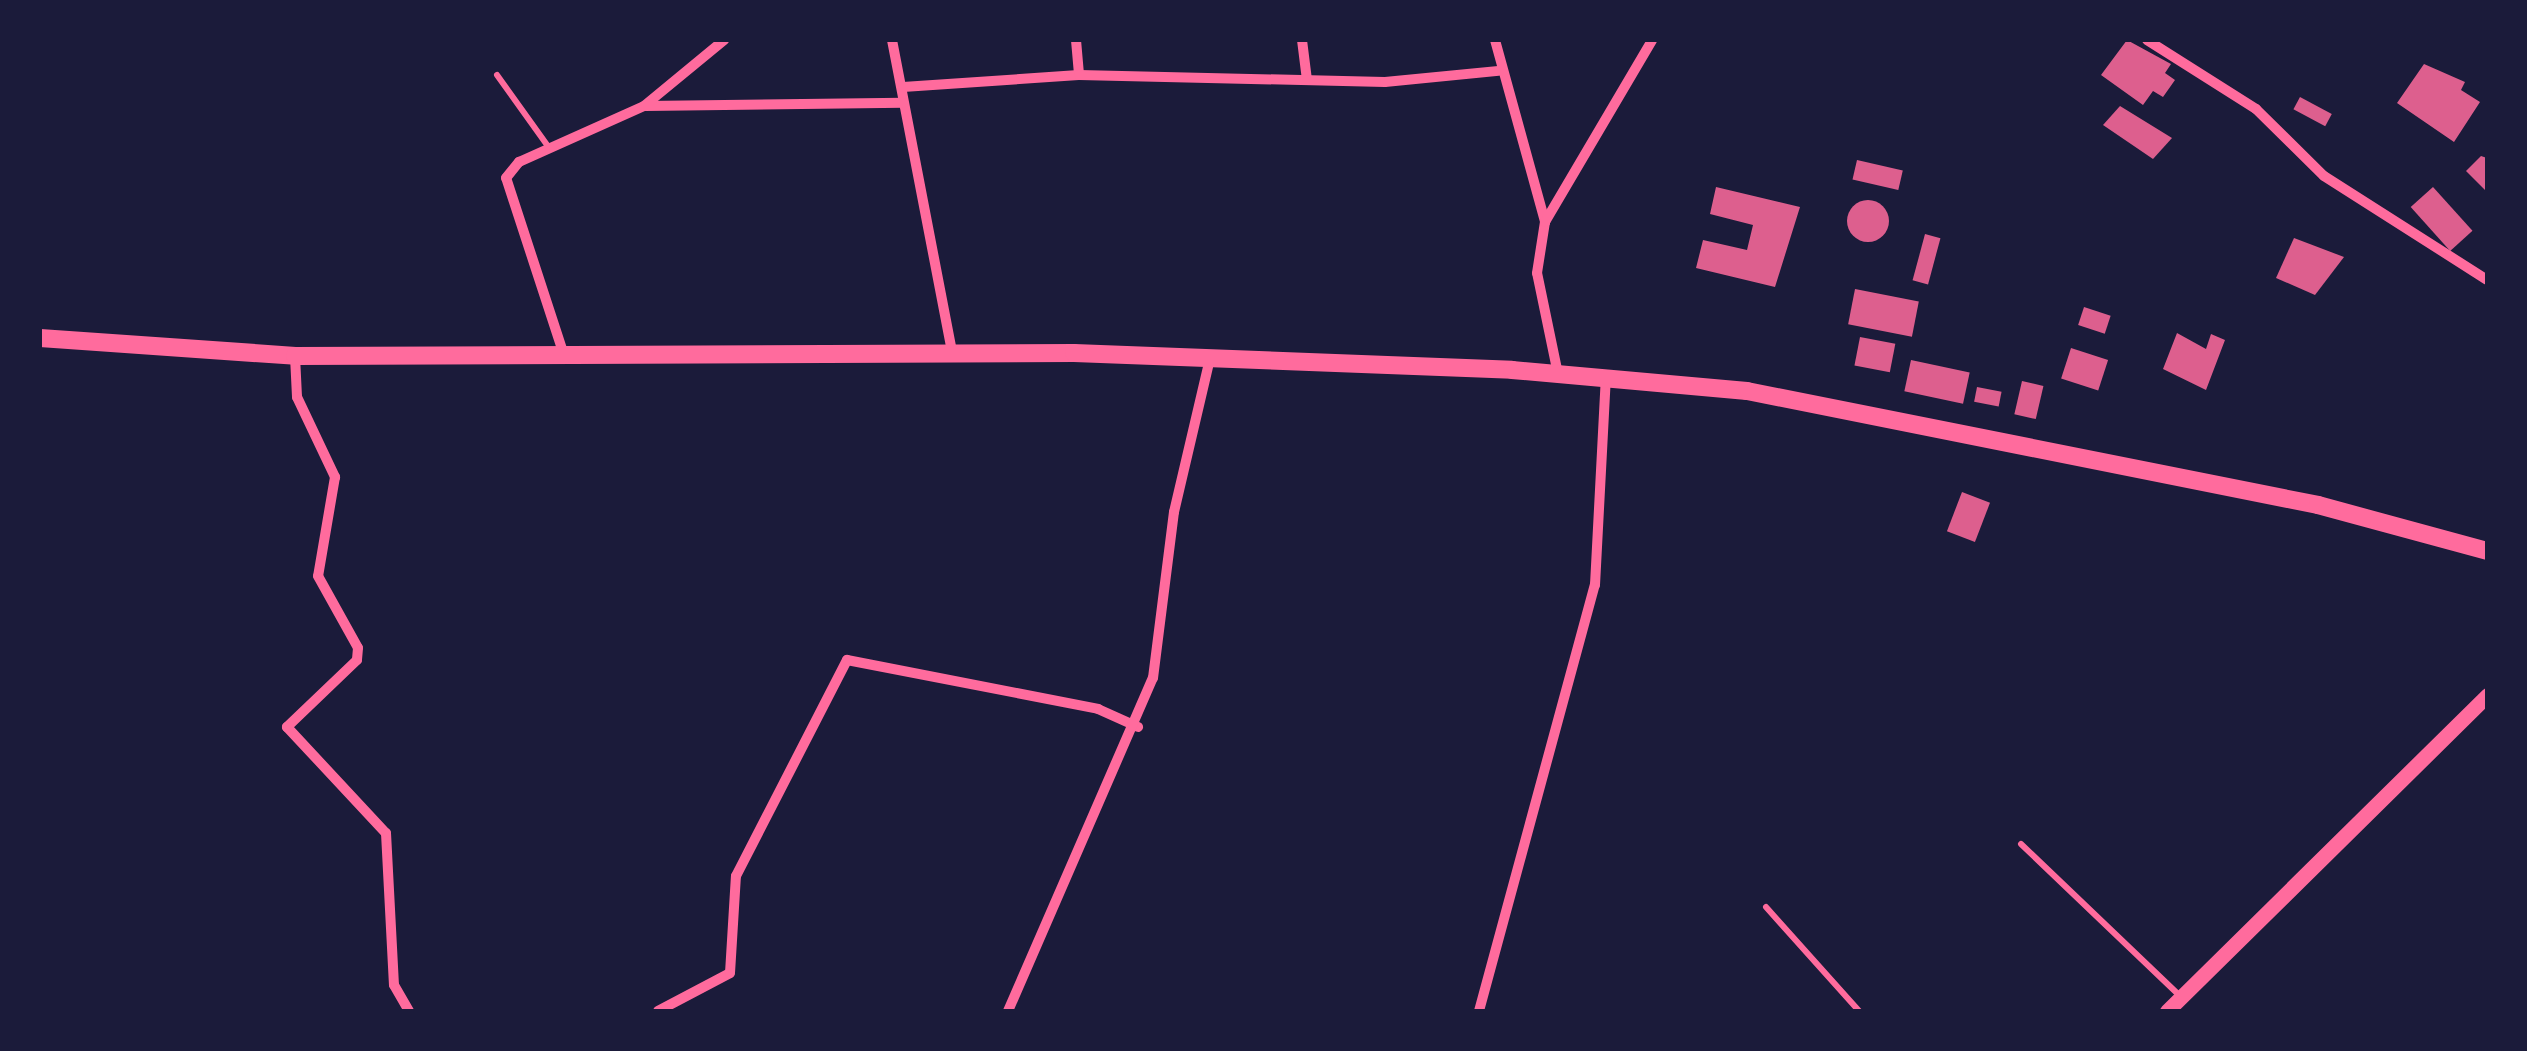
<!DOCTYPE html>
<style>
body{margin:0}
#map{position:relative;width:2527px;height:1051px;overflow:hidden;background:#1b1b3a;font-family:"Open Sans",sans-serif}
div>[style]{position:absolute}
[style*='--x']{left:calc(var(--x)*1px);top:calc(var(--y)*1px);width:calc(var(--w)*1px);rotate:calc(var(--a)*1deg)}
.building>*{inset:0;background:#dd5f8e;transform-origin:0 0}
.round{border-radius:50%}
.service>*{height:6px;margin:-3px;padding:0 3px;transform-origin:3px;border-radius:3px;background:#ff6b9d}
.minor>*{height:10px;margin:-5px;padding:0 5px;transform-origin:5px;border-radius:5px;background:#ff6b9d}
.tertiary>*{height:15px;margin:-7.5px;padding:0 7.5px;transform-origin:7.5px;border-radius:7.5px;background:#ff6b9d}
.secondary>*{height:18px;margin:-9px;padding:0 9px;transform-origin:9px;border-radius:9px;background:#ff6b9d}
span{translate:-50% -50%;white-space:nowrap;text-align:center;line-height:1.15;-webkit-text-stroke:10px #1b1b3a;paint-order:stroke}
.frame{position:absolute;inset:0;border:42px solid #1b1b3a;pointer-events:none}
</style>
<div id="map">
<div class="building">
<div style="clip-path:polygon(2127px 40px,2171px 64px,2165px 73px,2175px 80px,2163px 97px,2153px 91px,2143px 105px,2101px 75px)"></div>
<div style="clip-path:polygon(2424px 64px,2465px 82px,2461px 90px,2480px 102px,2454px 142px,2397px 103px)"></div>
<div style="left:2300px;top:97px;width:36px;height:14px;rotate:28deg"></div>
<div style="clip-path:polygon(2120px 106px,2172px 138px,2153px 159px,2103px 125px)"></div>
<div style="clip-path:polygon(2481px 156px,2487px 158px,2487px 192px,2466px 171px)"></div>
<div style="left:1857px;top:160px;width:47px;height:20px;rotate:13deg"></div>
<div style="clip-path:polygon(1716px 187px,1800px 207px,1775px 287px,1696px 268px,1703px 240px,1747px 250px,1753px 225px,1710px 214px)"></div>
<div style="left:2433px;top:187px;width:59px;height:30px;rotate:48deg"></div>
<div class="round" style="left:1847px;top:200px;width:42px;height:42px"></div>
<div style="left:1925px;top:234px;width:16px;height:48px;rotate:15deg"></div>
<div style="clip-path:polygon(2294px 238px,2344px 257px,2315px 295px,2276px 278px)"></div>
<div style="left:1855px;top:289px;width:65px;height:36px;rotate:11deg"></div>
<div style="left:2084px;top:307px;width:28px;height:19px;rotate:18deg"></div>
<div style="clip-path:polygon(2177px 333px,2206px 349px,2211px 334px,2225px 340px,2206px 390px,2163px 369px)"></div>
<div style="left:1860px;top:337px;width:36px;height:29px;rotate:11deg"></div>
<div style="left:2071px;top:348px;width:39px;height:32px;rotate:18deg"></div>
<div style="left:1911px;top:360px;width:60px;height:32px;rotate:12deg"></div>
<div style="left:2022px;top:381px;width:22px;height:34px;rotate:13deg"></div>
<div style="left:1977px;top:387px;width:25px;height:15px;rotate:11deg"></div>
<div style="left:1962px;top:492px;width:30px;height:42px;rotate:21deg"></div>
</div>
<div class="service">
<div style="--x:497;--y:75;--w:91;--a:54.4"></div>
<div style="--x:2021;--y:844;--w:220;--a:43.7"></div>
<div style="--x:1766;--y:907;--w:140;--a:48.2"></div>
</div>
<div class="minor">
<div style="--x:892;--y:40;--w:318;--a:79.1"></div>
<div style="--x:1076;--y:40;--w:35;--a:85"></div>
<div style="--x:1302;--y:40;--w:40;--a:82.9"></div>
<div style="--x:1495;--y:40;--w:189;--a:74.6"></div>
<div style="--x:2147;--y:40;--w:129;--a:32.3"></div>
<div style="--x:2256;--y:109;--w:95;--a:44.6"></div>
<div style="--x:2324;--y:176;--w:193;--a:32.5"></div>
<div style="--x:903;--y:87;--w:176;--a:-3.9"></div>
<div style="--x:1079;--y:75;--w:306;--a:1.3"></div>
<div style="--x:1385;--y:82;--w:114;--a:-5.6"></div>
<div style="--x:645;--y:106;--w:258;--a:-0.7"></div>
<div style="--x:563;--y:352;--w:183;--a:-108.1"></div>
<div style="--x:506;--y:178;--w:21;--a:-51"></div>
<div style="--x:519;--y:162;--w:137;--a:-24.1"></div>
<div style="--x:644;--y:106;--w:104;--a:-39.5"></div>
<div style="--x:295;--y:356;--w:41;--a:87.2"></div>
<div style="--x:297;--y:397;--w:89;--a:64.6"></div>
<div style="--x:335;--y:477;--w:100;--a:99.7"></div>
<div style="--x:318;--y:576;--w:82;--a:60.9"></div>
<div style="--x:358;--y:648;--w:12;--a:95"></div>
<div style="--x:357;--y:660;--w:97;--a:136.3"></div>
<div style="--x:287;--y:727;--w:145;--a:47"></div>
<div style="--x:386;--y:833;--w:152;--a:87"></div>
<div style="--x:394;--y:985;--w:30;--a:60"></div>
<div style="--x:1558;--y:374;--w:103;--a:-101.7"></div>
<div style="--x:1537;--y:273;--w:52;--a:-81.1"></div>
<div style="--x:1545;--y:222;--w:211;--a:-59.5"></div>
<div style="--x:658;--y:1011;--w:81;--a:-27.8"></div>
<div style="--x:730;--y:973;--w:97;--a:-86.5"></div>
<div style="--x:736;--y:876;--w:243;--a:-62.8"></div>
<div style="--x:847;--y:660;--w:256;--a:11"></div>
<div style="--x:1098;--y:709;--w:44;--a:24.2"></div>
<div style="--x:1008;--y:1011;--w:363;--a:-66.5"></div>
<div style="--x:1153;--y:678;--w:167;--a:-82.8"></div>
<div style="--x:1174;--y:512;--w:158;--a:-76.8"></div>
<div style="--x:1479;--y:1011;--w:442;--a:-74.8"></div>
<div style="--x:1595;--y:585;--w:207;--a:-87"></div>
</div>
<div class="tertiary">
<div style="--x:2167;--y:1011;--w:450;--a:-44.6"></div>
</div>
<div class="secondary">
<div style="--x:40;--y:338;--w:256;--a:4"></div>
<div style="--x:295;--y:356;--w:779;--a:-0.22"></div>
<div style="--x:1074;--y:353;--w:438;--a:2.2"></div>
<div style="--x:1512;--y:370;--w:236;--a:5.1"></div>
<div style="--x:1747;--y:391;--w:582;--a:11.29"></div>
<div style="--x:2318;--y:505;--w:175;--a:15.2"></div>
</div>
<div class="frame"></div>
</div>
